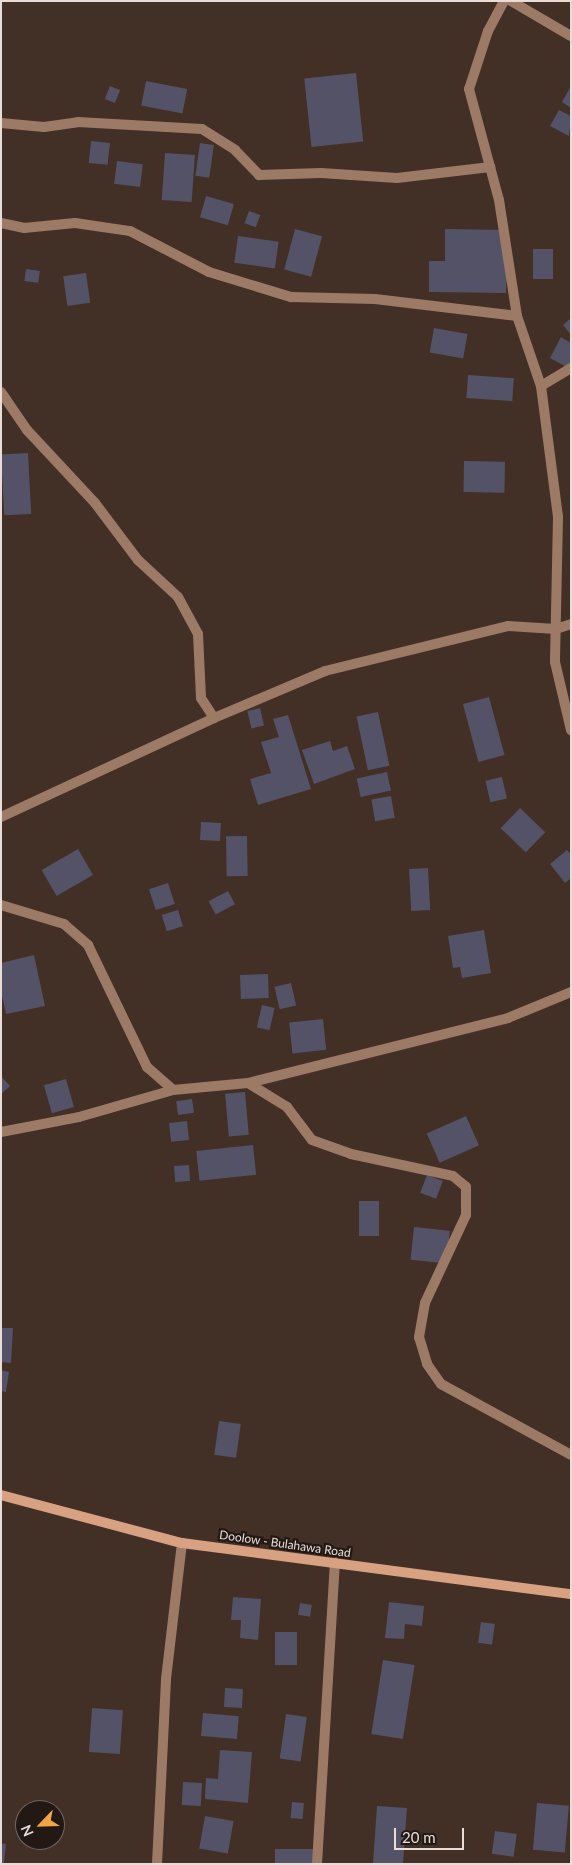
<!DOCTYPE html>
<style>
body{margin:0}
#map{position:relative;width:572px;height:1865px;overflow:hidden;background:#422f26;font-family:Lato,sans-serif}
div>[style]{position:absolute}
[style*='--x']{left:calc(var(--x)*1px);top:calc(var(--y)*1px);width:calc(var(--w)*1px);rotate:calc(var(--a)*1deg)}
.building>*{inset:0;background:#545266;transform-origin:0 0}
.street>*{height:10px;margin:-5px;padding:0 5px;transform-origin:5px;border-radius:5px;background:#9d7a66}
.secondary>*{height:10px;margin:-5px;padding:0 5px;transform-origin:5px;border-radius:5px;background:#d8a181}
span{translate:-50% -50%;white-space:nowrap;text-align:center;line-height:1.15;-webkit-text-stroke:4.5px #221915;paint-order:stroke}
.street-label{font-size:12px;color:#eaddd8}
.frame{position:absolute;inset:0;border:2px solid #eaddd8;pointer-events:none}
.north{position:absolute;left:15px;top:1800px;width:50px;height:50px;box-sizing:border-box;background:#221915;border:1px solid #726763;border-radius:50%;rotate:246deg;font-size:14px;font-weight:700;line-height:20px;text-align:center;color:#eaddd8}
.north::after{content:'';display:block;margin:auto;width:18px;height:22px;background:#f3a443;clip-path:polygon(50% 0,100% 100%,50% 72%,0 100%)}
.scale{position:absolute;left:394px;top:1828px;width:70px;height:22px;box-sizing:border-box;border:2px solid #eaddd8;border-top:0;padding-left:6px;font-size:15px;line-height:18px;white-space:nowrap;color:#eaddd8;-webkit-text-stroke:4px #221915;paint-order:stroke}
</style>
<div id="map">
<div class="building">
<div style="left:356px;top:73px;width:69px;height:52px;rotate:84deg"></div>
<div style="left:146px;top:81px;width:42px;height:25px;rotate:11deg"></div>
<div style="left:110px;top:86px;width:11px;height:14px;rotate:22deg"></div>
<div style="clip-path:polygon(571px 86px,571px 108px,562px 102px)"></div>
<div style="clip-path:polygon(559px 110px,571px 116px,569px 136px,550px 126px)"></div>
<div style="left:91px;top:141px;width:19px;height:22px;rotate:6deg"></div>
<div style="left:200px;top:143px;width:14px;height:33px;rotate:8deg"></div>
<div style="left:165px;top:153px;width:30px;height:47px;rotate:4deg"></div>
<div style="left:117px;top:161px;width:26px;height:23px;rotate:7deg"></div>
<div style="left:206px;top:196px;width:29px;height:22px;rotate:16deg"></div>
<div style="left:249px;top:211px;width:12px;height:13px;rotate:20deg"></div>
<div style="left:295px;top:229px;width:28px;height:42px;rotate:15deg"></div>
<div style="clip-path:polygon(445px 229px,507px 230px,506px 293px,429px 292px,429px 261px,445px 261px)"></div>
<div style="left:238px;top:236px;width:41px;height:27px;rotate:8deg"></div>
<div style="left:533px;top:249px;width:20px;height:30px"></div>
<div style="left:26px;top:269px;width:14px;height:12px;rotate:8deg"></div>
<div style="left:86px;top:273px;width:30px;height:23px;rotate:82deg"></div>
<div style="clip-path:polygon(571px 318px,571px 335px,563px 325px)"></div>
<div style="left:434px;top:328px;width:34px;height:25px;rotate:10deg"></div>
<div style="clip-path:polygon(561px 337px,571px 343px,570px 369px,550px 358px)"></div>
<div style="left:468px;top:375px;width:46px;height:23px;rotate:4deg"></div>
<div style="left:28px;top:453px;width:61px;height:27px;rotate:87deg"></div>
<div style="left:464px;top:461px;width:41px;height:31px;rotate:1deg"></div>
<div style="left:489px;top:697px;width:60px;height:27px;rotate:75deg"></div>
<div style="left:260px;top:708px;width:18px;height:13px;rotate:77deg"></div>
<div style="left:378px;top:712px;width:55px;height:22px;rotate:78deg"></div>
<div style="clip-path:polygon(288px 715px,311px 789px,258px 805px,250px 779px,271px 773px,261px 742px,279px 737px,273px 719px)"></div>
<div style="clip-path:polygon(330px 741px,333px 751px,347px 746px,355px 769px,314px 784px,302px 750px)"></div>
<div style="left:387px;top:772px;width:19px;height:31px;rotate:78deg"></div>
<div style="left:502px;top:777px;width:22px;height:17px;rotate:77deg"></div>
<div style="left:391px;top:796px;width:22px;height:20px;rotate:80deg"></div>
<div style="left:520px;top:808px;width:35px;height:28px;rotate:44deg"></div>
<div style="left:201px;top:822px;width:20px;height:18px;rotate:3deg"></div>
<div style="left:247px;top:836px;width:40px;height:21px;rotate:89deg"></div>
<div style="left:78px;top:849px;width:30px;height:42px;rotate:60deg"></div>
<div style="clip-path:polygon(567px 850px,571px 854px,571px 878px,565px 883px,550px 864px)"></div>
<div style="left:428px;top:868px;width:42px;height:19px;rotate:87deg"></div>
<div style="left:168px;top:883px;width:22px;height:20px;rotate:72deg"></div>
<div style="left:228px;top:891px;width:15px;height:22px;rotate:62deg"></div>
<div style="left:178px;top:910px;width:17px;height:17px;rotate:73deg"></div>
<div style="clip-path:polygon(484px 930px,491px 973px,462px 978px,460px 967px,453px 968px,448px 936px)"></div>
<div style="clip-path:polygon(34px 955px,45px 1006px,6px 1014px,1px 991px,1px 963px)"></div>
<div style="left:268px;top:974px;width:24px;height:28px;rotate:88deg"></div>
<div style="left:291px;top:983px;width:23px;height:17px;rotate:77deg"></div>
<div style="left:262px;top:1005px;width:13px;height:23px;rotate:13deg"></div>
<div style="left:323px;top:1019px;width:31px;height:34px;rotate:84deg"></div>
<div style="clip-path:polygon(1px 1076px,10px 1086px,1px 1094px)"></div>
<div style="left:66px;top:1079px;width:29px;height:23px;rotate:74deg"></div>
<div style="left:245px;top:1092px;width:43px;height:20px;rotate:85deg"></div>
<div style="left:192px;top:1099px;width:14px;height:16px;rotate:82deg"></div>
<div style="left:466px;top:1116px;width:32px;height:43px;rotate:66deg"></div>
<div style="left:187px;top:1121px;width:19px;height:18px;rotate:84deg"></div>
<div style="left:253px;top:1145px;width:30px;height:57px;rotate:84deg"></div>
<div style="left:189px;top:1165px;width:16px;height:15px;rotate:86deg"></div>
<div style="left:427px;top:1175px;width:17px;height:19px;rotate:21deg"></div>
<div style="left:359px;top:1201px;width:20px;height:35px"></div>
<div style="left:414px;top:1227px;width:36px;height:33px;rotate:6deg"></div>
<div style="clip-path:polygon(1px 1328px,13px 1328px,11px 1363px,1px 1362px)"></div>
<div style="clip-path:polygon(1px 1370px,9px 1372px,6px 1392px,1px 1391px)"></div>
<div style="left:219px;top:1421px;width:22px;height:34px;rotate:8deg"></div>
<div style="clip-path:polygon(233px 1597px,261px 1599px,258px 1640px,240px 1638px,241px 1620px,231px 1620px)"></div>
<div style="clip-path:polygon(389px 1602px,424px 1606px,422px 1626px,405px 1624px,404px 1639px,385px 1638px)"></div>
<div style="left:300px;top:1603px;width:12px;height:12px;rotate:9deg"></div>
<div style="left:481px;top:1622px;width:14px;height:21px;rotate:8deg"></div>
<div style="left:275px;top:1632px;width:22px;height:33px"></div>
<div style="left:383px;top:1660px;width:32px;height:75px;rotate:9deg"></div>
<div style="left:225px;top:1688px;width:18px;height:19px;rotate:3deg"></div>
<div style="left:92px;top:1708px;width:31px;height:44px;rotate:4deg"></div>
<div style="left:203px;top:1713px;width:36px;height:23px;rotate:5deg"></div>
<div style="left:286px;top:1714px;width:21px;height:45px;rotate:8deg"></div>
<div style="clip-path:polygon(220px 1750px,252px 1752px,248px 1803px,205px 1799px,206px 1778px,218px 1779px)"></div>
<div style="left:183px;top:1782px;width:19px;height:23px;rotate:3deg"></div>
<div style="left:292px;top:1802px;width:12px;height:16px;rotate:5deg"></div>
<div style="left:537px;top:1803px;width:32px;height:47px;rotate:5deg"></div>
<div style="left:377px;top:1806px;width:30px;height:58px;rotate:4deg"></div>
<div style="left:205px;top:1816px;width:29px;height:33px;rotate:10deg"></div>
<div style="left:495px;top:1831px;width:22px;height:23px;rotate:8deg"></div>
<div style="clip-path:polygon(1px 1843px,6px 1844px,4px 1864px,1px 1864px)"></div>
<div style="left:313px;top:1849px;width:15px;height:38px;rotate:90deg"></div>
</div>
<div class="street">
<div style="--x:504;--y:1;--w:34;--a:118"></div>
<div style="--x:488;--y:31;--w:61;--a:108.1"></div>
<div style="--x:469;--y:89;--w:115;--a:74.9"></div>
<div style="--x:499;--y:200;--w:117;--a:81.2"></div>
<div style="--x:517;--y:316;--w:74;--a:71.1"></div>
<div style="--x:541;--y:386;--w:132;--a:82.6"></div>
<div style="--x:558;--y:517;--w:145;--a:91.2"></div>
<div style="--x:555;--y:662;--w:70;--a:76.8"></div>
<div style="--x:511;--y:1;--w:69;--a:30.3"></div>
<div style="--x:1;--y:123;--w:43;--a:5.3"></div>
<div style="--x:44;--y:127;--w:34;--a:-8"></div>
<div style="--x:78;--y:122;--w:124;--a:3.2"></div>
<div style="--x:202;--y:129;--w:39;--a:32"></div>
<div style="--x:235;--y:150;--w:35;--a:46"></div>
<div style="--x:259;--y:175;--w:62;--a:-1.8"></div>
<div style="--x:321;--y:173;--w:76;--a:3.8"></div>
<div style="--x:397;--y:178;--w:94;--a:-6.7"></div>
<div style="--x:1;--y:223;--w:24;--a:12"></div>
<div style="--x:24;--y:228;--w:51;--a:-5.6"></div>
<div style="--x:75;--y:223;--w:56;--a:8.3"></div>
<div style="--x:130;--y:231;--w:89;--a:27.4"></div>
<div style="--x:209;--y:272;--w:86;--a:17"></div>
<div style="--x:291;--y:297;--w:84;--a:1.4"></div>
<div style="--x:375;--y:299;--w:143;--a:6.8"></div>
<div style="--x:541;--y:386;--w:35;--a:-31"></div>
<div style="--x:1;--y:392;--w:46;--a:55.6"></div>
<div style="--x:27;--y:430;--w:100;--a:47"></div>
<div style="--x:95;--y:503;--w:71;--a:53"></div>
<div style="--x:138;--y:560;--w:54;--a:42.8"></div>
<div style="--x:178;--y:597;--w:42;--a:61.6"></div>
<div style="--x:198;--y:634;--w:64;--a:87.3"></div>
<div style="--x:201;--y:698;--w:24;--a:57"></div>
<div style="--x:1;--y:817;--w:235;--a:-24.9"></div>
<div style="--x:214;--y:718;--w:121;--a:-22.9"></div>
<div style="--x:325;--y:671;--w:188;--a:-13.8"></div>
<div style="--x:508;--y:626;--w:48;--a:3.6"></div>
<div style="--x:556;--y:629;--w:16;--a:-18"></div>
<div style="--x:1;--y:905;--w:66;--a:16.8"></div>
<div style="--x:64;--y:924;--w:32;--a:41"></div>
<div style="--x:88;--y:945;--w:136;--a:64.2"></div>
<div style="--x:147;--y:1067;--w:35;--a:41"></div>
<div style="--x:248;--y:1083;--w:46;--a:31.6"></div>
<div style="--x:287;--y:1107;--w:41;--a:52.9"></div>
<div style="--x:312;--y:1140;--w:41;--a:19.7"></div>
<div style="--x:351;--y:1154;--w:104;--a:12.2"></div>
<div style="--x:453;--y:1176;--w:17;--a:40"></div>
<div style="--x:466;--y:1187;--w:28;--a:90"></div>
<div style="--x:466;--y:1215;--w:97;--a:115"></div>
<div style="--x:425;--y:1303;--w:35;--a:100"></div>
<div style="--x:419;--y:1337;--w:28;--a:73"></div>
<div style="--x:427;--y:1364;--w:24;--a:55"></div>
<div style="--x:441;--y:1384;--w:148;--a:28.6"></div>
<div style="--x:1;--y:1132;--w:79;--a:-10.9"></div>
<div style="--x:79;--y:1117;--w:98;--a:-16"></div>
<div style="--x:173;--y:1090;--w:75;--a:-5.3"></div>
<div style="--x:248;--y:1083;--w:268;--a:-14"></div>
<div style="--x:508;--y:1018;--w:68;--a:-22.4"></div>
<div style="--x:157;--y:1864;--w:185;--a:-87.2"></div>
<div style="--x:166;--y:1679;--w:137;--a:-83.3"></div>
<div style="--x:317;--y:1864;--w:302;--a:-86.6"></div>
</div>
<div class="secondary">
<div style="--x:1;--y:1495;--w:187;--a:14.9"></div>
<div style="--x:182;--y:1543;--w:392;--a:7.5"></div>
</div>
<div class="street-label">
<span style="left:285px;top:1544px;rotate:8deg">Doolow - Bulahawa Road</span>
</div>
<div class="frame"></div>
<div class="north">N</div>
<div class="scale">20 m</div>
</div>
